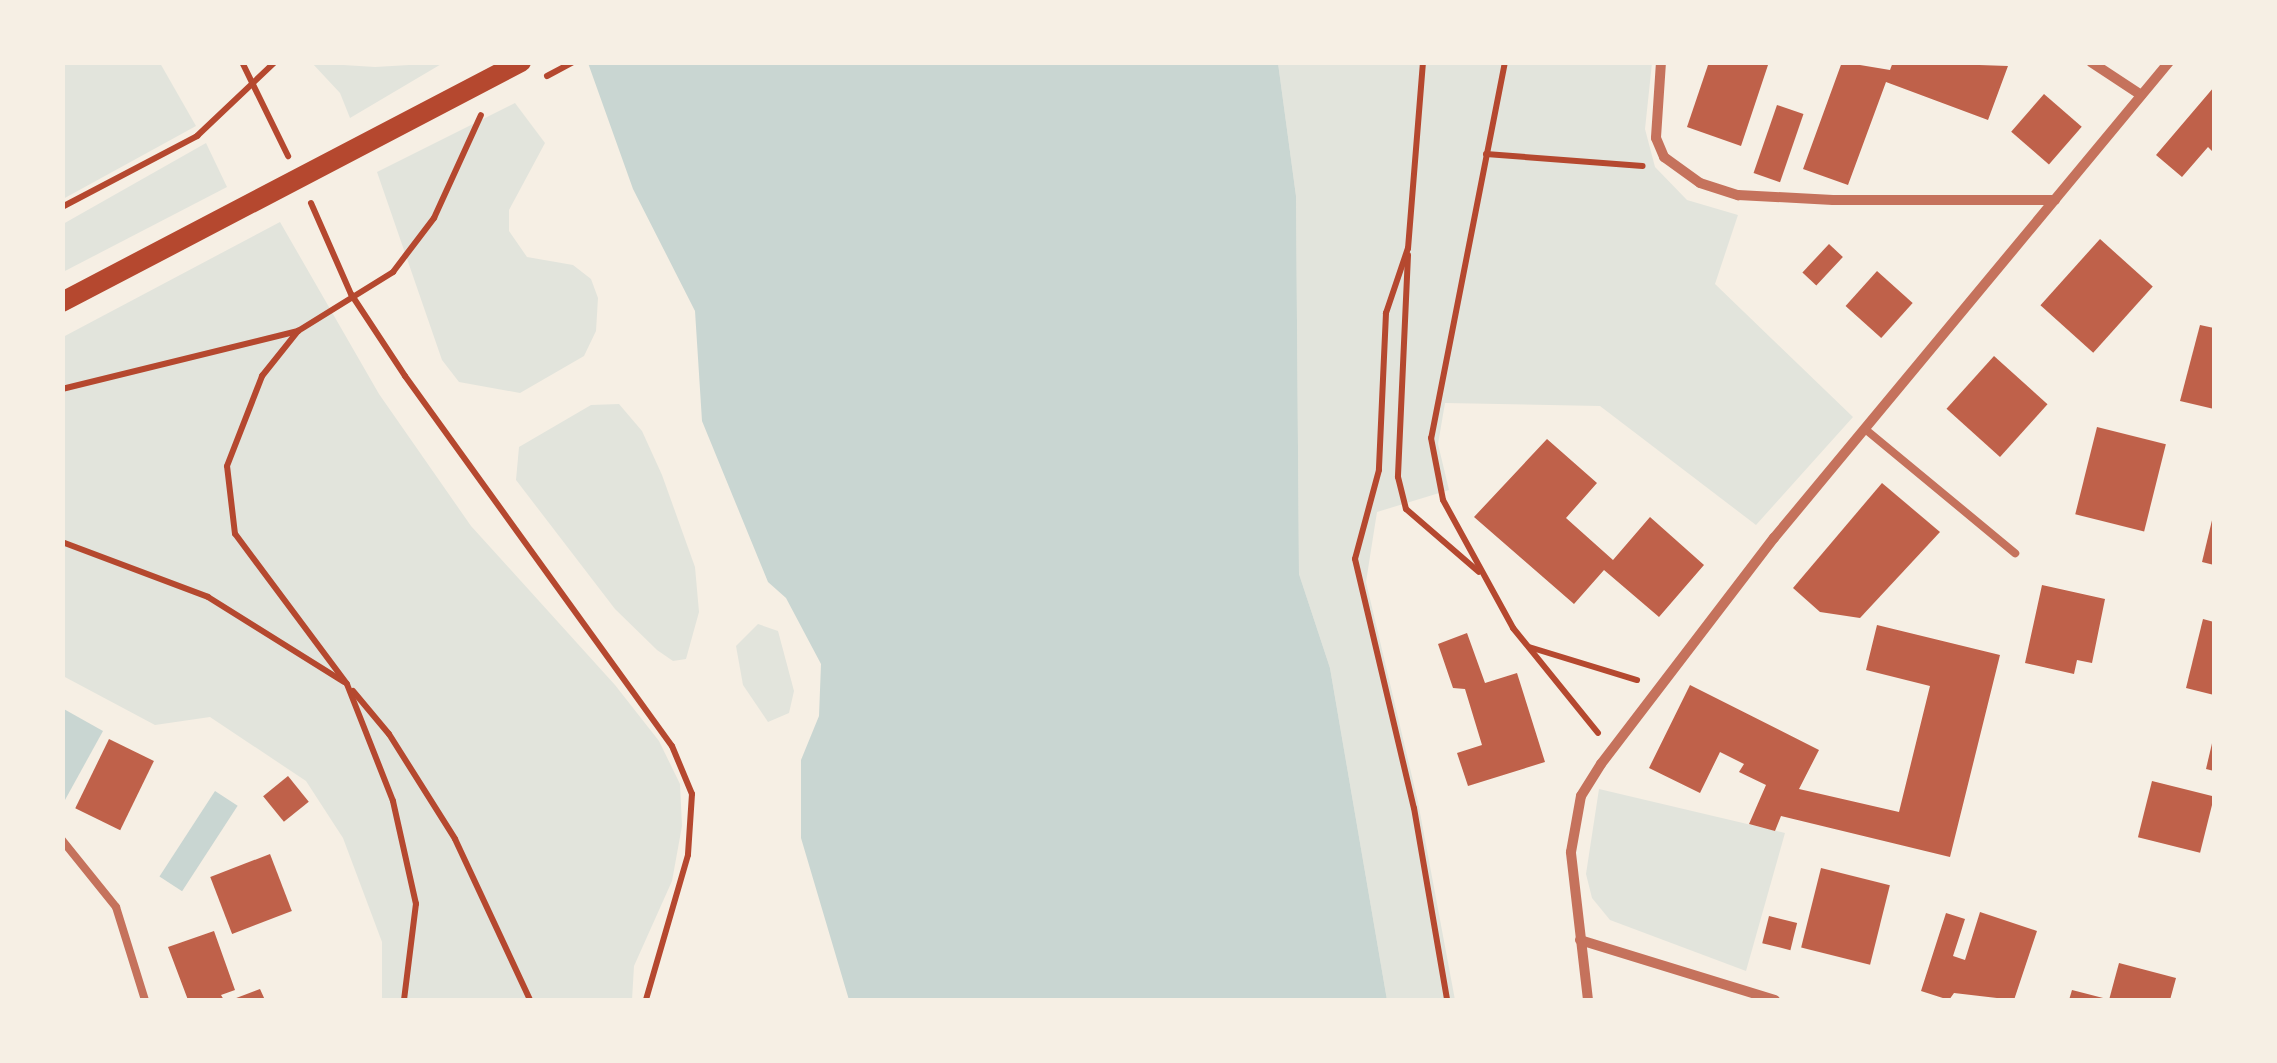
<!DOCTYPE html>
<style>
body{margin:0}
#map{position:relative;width:2277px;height:1063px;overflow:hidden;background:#f6efe4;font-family:Mulish,sans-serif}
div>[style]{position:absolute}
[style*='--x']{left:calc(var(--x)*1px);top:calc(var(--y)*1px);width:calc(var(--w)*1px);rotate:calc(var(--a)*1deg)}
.green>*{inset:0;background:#e2e4dc}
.water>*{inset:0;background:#c9d6d2;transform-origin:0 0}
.building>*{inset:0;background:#bf614a;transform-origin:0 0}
.path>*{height:6px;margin:-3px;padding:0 3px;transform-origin:3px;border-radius:3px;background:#b5482f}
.service>*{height:8px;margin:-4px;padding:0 4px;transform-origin:4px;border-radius:4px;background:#c5725c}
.minor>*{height:10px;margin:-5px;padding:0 5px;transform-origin:5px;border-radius:5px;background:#c5725c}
.secondary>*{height:20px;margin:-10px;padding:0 10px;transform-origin:10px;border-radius:10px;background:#b5482f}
span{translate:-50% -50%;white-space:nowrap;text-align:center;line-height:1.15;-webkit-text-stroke:8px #f6efe4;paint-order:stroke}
.frame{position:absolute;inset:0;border:65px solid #f6efe4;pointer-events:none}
</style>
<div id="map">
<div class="green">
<div style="clip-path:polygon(63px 62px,160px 63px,196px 126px,63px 199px)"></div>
<div style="clip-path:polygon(312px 63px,375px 67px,443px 63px,350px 118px,340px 93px)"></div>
<div style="clip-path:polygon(1278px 63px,1652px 63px,1645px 129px,1655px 167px,1687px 200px,1738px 215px,1715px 284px,1853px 417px,1756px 525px,1600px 406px,1445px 403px,1438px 444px,1449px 490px,1377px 512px,1366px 582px,1418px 802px,1455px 1000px,1387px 1000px,1330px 668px,1299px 574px,1296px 196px)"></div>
<div style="clip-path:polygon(515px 103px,545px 143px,509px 210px,509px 231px,527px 257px,573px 265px,591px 279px,598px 298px,596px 331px,584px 356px,520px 393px,459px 382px,442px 360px,377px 172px)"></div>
<div style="clip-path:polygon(206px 143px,227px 187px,63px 272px,63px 224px)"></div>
<div style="clip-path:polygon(280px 222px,379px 394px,471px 526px,615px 685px,659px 741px,680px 784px,682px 826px,672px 881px,634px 966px,632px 1000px,382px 1000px,382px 942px,343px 838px,306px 781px,210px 717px,155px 725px,63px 676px,63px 337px)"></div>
<div style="clip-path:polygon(619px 404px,642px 431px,662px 475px,695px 567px,699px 612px,686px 659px,673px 661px,657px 650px,615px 609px,516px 480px,519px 447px,591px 405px)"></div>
<div style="clip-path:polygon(758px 624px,778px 631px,794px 691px,789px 713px,768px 722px,743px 685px,736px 646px)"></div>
<div style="clip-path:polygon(1599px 789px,1785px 833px,1746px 971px,1610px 920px,1592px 898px,1586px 874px)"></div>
</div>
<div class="water">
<div style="clip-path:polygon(588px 63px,1278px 63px,1296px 196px,1299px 574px,1330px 668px,1387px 1000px,849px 1000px,801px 838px,801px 760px,819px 716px,821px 664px,786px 598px,768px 582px,702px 421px,695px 311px,633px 189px)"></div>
<div style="clip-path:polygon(62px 708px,103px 731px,65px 800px,62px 798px)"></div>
<div style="left:215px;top:791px;width:27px;height:102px;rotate:33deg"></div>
</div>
<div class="building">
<div style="clip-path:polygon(1709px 62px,1768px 65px,1741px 146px,1687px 127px)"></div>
<div style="clip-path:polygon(1842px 62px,1890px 70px,1893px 62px,2008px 66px,1988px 120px,1886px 82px,1848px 185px,1803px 169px)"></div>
<div style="clip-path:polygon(2214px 87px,2214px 153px,2208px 147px,2182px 177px,2156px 155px)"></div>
<div style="left:2044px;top:94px;width:50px;height:50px;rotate:41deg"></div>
<div style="left:1777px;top:105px;width:28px;height:72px;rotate:19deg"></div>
<div style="left:2100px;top:239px;width:71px;height:89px;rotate:42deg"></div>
<div style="left:1829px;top:244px;width:19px;height:39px;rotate:43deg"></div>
<div style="left:1877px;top:271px;width:48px;height:47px;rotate:42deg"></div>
<div style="clip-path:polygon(2200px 325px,2214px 328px,2214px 409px,2180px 401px)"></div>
<div style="left:1994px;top:356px;width:72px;height:71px;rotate:42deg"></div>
<div style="left:2097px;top:427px;width:71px;height:90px;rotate:14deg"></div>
<div style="clip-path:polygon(1547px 439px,1597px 483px,1566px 518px,1613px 560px,1650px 517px,1704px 565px,1659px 617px,1604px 570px,1574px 604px,1474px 517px)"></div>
<div style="clip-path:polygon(1882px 483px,1940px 532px,1860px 618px,1820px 612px,1793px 588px)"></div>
<div style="clip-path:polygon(2213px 516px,2214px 517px,2214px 565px,2202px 562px)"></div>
<div style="clip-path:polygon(2042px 585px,2105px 599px,2092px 663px,2077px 660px,2074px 674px,2025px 663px)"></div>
<div style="clip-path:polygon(2203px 619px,2214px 622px,2214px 695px,2186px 688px)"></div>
<div style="clip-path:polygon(1877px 625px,2000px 655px,1950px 857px,1781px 816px,1775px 831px,1749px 824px,1766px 785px,1739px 772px,1744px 764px,1720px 752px,1700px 793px,1649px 768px,1690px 685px,1819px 750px,1799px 789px,1899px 812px,1930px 686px,1866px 670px)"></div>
<div style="clip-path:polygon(1467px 633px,1485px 683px,1517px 673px,1545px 762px,1468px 786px,1457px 753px,1482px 745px,1465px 689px,1453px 688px,1438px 644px)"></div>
<div style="left:109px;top:739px;width:50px;height:77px;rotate:26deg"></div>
<div style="clip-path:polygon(2213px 739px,2214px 739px,2214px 771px,2206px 769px)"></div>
<div style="left:288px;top:776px;width:33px;height:32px;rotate:51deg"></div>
<div style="left:2152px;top:781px;width:64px;height:58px;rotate:14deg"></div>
<div style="left:270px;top:854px;width:61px;height:64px;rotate:69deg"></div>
<div style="left:1821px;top:868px;width:71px;height:82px;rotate:14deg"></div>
<div style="clip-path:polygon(1980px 912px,2037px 931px,2014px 1000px,1954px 993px,1949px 1000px,1921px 991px,1946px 913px,1965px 919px,1953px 956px,1965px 960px)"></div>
<div style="left:1769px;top:916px;width:29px;height:28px;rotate:14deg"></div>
<div style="clip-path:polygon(214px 931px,235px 990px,221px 995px,224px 1000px,188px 1000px,168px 947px)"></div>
<div style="clip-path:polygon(2119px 963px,2176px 978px,2170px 1000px,2109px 1000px)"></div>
<div style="clip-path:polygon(260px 989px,265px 1000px,231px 1000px)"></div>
<div style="clip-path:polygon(2072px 990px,2107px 999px,2107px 1000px,2069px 1000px)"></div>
</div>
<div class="path">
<div style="--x:242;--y:62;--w:105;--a:63.9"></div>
<div style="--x:1423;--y:62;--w:187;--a:94.6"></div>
<div style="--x:1408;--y:248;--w:69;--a:108.7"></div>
<div style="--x:1386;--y:313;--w:157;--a:92.6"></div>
<div style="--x:1379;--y:470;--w:92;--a:105.1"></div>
<div style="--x:1355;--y:559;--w:256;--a:76.7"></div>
<div style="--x:1414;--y:808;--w:195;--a:80.2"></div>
<div style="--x:1505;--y:62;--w:383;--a:101.1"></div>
<div style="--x:1431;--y:438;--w:63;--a:79"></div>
<div style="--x:1443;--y:500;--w:146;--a:61.3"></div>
<div style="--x:1513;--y:628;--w:135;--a:51"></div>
<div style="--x:547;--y:76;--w:30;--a:-28"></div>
<div style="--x:1486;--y:154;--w:157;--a:4.4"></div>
<div style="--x:311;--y:203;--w:99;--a:66.3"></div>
<div style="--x:351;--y:294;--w:98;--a:56.6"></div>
<div style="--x:405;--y:376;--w:456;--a:54.2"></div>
<div style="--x:672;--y:746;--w:52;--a:67.4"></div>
<div style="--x:692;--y:794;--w:61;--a:93.8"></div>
<div style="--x:688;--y:855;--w:151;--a:106.2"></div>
<div style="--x:62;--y:207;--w:153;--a:-27.7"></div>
<div style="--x:197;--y:136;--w:108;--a:-43.5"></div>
<div style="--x:1408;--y:255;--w:222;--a:92.6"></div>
<div style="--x:1398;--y:477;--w:33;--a:76"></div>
<div style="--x:1406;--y:509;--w:96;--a:40.8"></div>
<div style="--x:62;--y:389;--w:243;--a:-13.8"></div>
<div style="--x:62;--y:542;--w:156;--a:20.6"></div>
<div style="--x:208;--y:597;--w:160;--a:32"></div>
<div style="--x:1529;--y:647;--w:113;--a:17"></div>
<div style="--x:353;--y:691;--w:56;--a:50.1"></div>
<div style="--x:389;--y:734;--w:124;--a:57.8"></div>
<div style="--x:455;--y:839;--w:178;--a:65"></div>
<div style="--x:404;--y:1000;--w:97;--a:-82.9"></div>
<div style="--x:416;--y:904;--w:106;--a:-102.6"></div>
<div style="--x:393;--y:801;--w:126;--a:-111.5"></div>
<div style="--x:347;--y:684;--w:187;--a:-126.7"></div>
<div style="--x:235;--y:534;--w:68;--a:-96.7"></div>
<div style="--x:227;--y:466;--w:97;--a:-68.7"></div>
<div style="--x:262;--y:376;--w:58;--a:-51.3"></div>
<div style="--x:298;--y:331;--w:112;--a:-31.8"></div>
<div style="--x:393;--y:272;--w:68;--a:-52.8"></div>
<div style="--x:434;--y:218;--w:113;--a:-65.5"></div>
</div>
<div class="service">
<div style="--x:1865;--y:429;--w:195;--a:39.6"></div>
<div style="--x:62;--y:840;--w:86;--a:51.1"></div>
<div style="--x:116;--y:907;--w:97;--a:72.7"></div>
</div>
<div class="minor">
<div style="--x:1661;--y:62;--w:76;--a:93.8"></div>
<div style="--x:1656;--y:138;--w:21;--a:67"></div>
<div style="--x:1664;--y:157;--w:44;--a:35.8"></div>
<div style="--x:1700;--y:183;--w:40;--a:18"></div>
<div style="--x:1738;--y:195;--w:95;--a:3"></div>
<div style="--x:1833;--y:200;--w:222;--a:0"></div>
<div style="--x:2091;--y:62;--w:60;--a:33.4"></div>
<div style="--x:1580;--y:940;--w:204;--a:17.1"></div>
<div style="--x:1588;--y:1000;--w:149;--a:-96.6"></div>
<div style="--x:1571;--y:852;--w:57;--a:-79.9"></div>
<div style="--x:1581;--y:796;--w:38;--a:-58"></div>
<div style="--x:1601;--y:764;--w:285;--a:-52.6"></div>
<div style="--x:1774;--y:538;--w:619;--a:-50.31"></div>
</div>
<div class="secondary">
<div style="--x:62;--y:302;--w:518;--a:-27.6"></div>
</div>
<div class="frame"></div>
</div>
